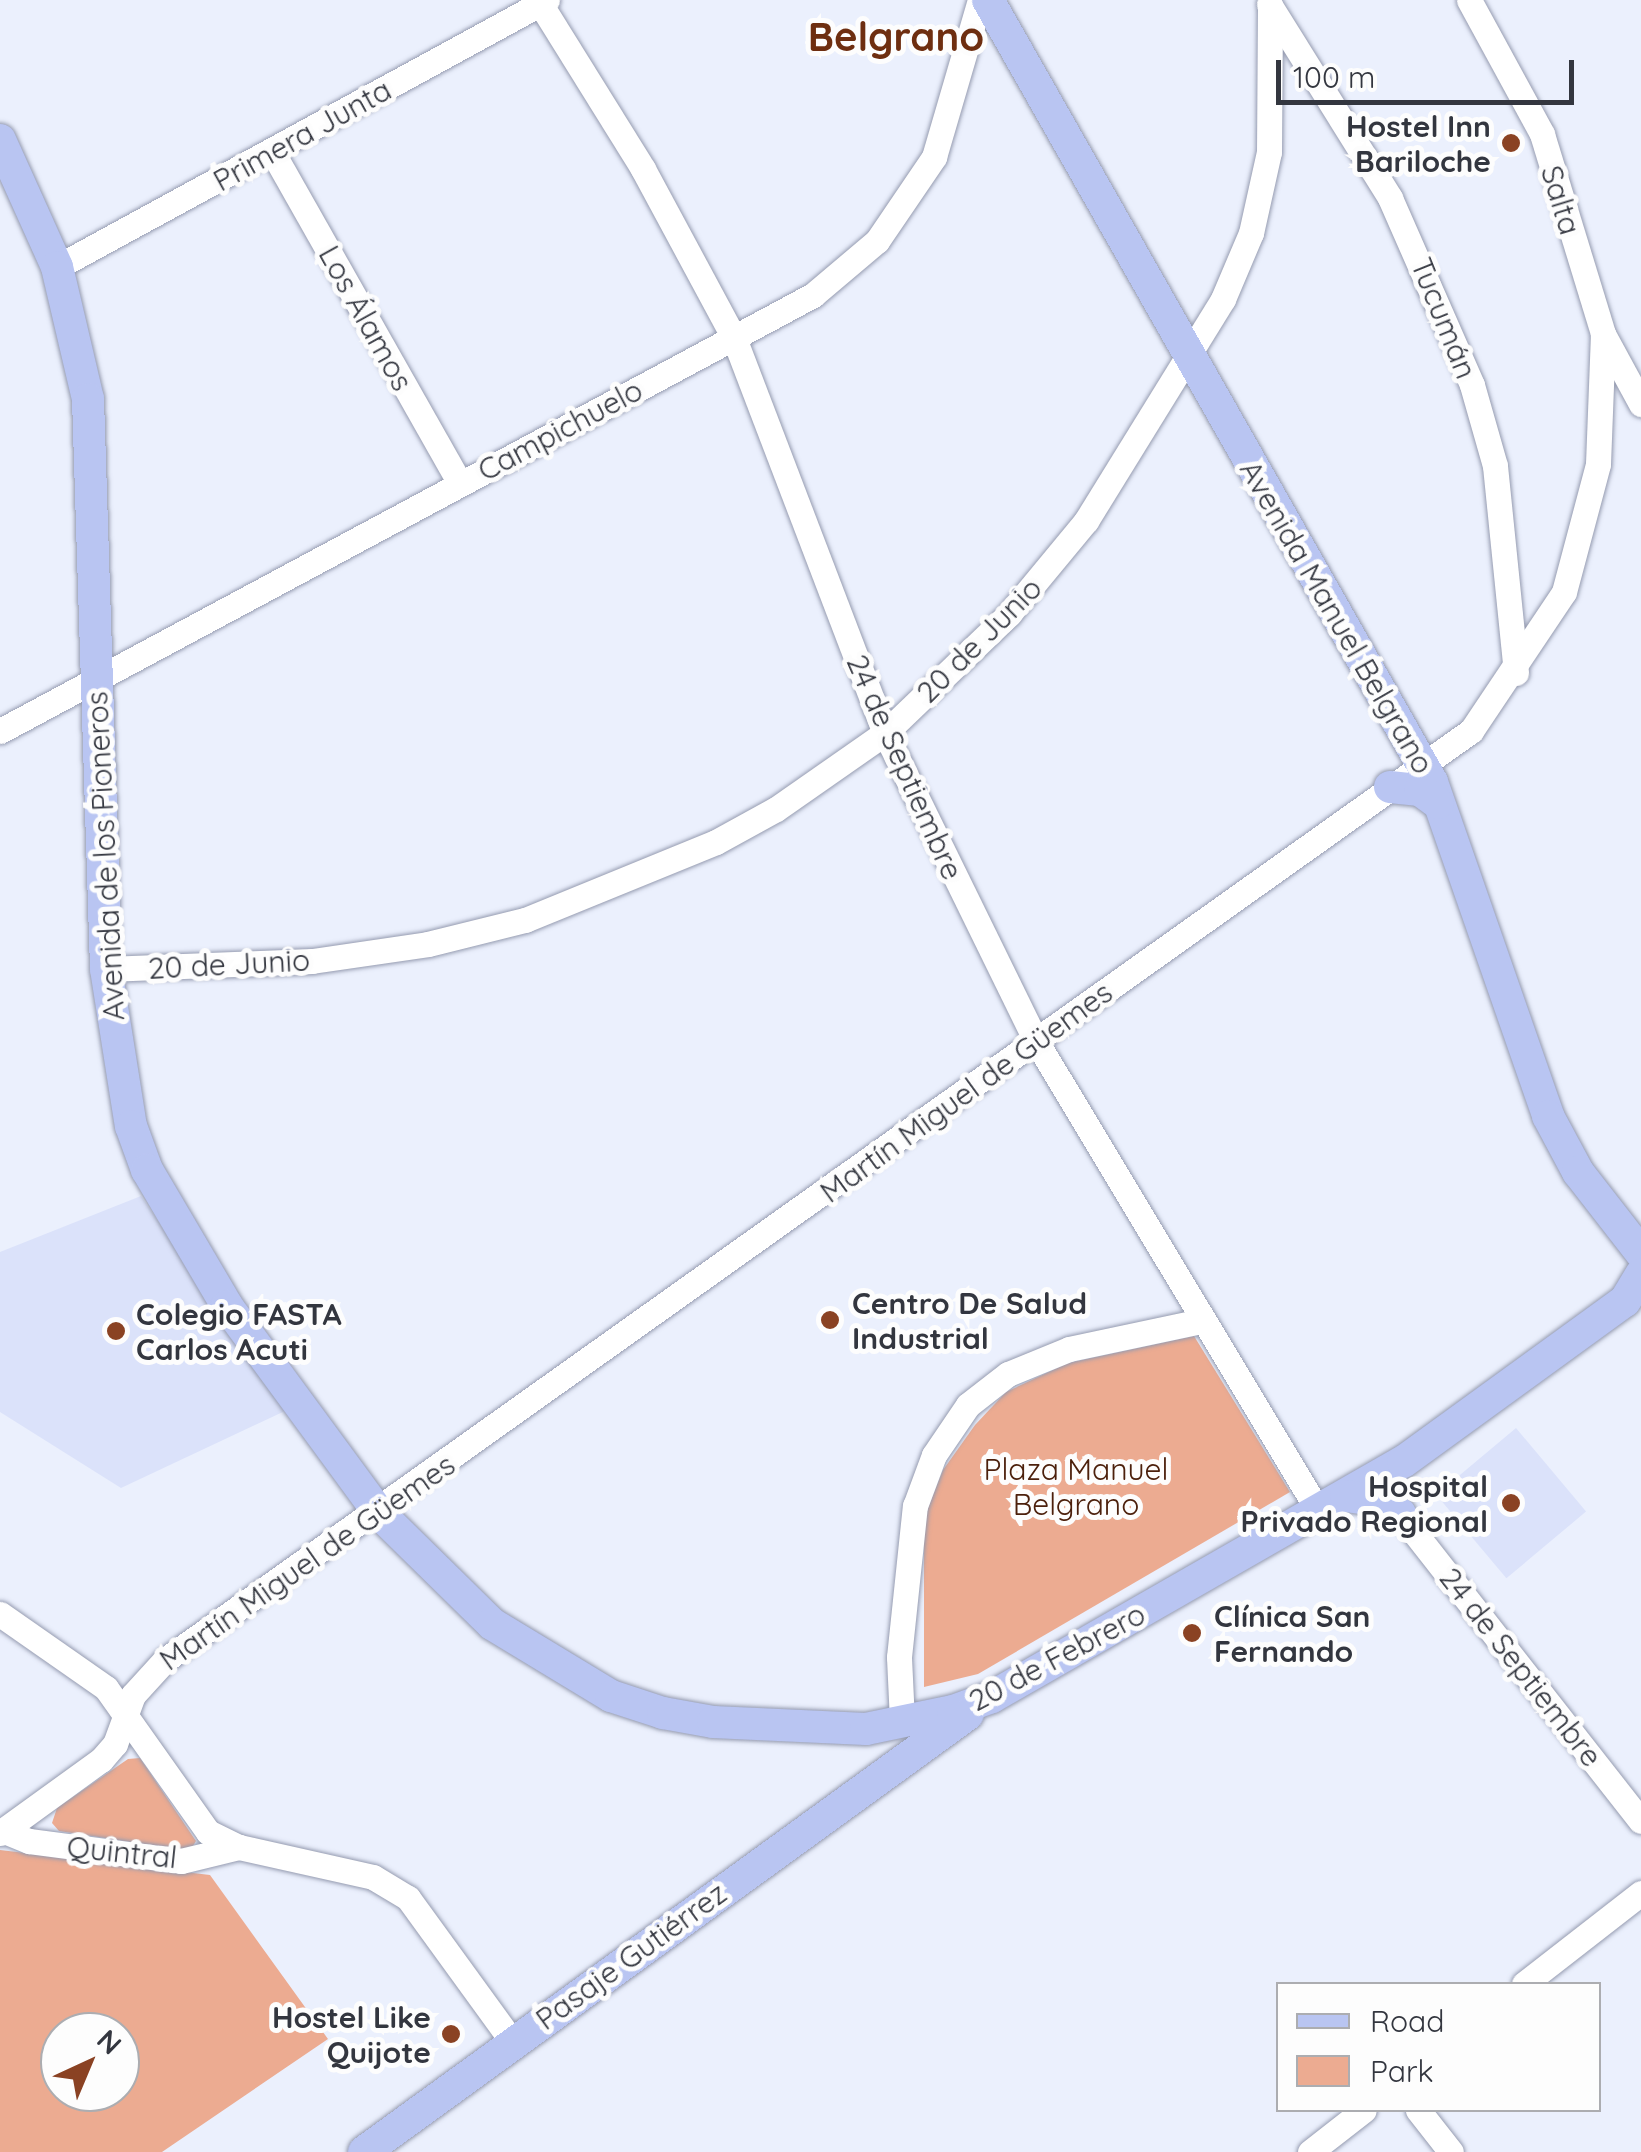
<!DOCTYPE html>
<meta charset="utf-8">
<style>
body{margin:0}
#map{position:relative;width:1641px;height:2152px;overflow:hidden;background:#ebf0fd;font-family:Quicksand,sans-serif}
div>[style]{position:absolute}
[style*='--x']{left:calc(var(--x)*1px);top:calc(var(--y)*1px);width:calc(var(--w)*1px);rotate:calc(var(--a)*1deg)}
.built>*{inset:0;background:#dbe2fa;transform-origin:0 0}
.green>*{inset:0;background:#ecab91}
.roads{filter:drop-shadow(0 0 2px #959bb0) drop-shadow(0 0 2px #959bb0)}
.minor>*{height:25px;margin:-12.5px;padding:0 12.5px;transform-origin:12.5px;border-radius:12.5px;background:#fff}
.major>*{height:32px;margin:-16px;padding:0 16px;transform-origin:16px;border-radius:16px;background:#b9c5f2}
.dots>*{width:28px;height:28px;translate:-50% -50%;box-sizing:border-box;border:5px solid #fdfdfd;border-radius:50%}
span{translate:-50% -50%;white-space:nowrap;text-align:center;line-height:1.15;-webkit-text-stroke:10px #fdfdfd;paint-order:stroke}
.poi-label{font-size:30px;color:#33363f;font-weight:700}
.right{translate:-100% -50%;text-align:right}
.left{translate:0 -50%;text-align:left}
.street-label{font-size:30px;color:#33363f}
.park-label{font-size:30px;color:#4c200c}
.district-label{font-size:40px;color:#6e2e10;font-weight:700}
.legend{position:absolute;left:1276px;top:1982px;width:325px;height:130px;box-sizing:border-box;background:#fdfdfd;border:2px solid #acadb1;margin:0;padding:12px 18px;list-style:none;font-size:30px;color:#33363f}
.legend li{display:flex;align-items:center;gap:20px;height:50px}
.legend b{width:50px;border:2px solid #acadb1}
.north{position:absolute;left:40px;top:2012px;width:100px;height:100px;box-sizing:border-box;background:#fdfdfd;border:2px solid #acadb1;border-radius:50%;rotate:44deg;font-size:28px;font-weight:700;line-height:40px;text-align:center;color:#33363f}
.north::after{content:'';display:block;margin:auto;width:35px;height:45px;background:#8a4223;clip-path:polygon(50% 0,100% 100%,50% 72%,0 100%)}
.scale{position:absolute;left:1276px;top:60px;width:298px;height:45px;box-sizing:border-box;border:5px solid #33363f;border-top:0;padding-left:12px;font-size:30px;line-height:35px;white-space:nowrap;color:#33363f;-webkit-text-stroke:8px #fdfdfd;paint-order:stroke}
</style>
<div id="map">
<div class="built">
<div style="clip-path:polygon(141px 1196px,285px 1411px,121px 1488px,0 1412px,0 1252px)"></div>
<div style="left:1516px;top:1428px;width:109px;height:104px;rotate:50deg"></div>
</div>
<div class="green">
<div style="clip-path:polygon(1194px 1336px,1290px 1492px,978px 1674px,924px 1687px,924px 1518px,943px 1470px,975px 1425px,1006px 1392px,1068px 1363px)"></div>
<div style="clip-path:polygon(140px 1758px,196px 1841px,190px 1851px,59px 1831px,52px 1823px,57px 1808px,128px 1759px)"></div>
<div style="clip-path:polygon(evenodd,0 1850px,210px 1875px,328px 2039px,162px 2152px,0 2152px,0 1850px,60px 2032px,120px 2032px,120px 2092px,60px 2092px,60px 2032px)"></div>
</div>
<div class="roads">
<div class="minor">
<div style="--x:538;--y:0;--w:199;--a:58.1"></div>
<div style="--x:643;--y:169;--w:192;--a:61.7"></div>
<div style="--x:734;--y:338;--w:423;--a:69.1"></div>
<div style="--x:885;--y:733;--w:343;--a:63.9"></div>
<div style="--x:1036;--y:1041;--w:549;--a:59"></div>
<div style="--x:1469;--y:0;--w:153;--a:61.4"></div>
<div style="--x:1542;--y:134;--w:209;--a:73"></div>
<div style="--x:1603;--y:334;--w:80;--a:61.5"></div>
<div style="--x:1269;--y:4;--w:229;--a:58"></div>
<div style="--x:1390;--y:198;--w:204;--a:66.3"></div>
<div style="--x:1472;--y:385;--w:84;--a:74.1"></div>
<div style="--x:1495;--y:466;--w:208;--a:84.2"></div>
<div style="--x:273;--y:153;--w:380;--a:60.5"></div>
<div style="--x:57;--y:267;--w:558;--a:-28.59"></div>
<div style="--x:0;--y:731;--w:923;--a:-28.2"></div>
<div style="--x:813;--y:295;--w:84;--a:-40.2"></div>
<div style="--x:877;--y:241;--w:102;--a:-55.8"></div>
<div style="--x:934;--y:157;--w:164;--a:-73.7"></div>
<div style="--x:106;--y:969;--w:206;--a:-2.2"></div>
<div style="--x:312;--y:961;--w:117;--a:-8.3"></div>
<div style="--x:428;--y:944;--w:100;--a:-13.9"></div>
<div style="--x:525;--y:920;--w:206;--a:-22.2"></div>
<div style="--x:716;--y:842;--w:68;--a:-28.8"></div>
<div style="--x:776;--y:809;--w:133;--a:-34.9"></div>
<div style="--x:885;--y:733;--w:172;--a:-43.8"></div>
<div style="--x:1009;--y:614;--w:121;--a:-50.4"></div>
<div style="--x:1086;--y:521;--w:261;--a:-58.3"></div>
<div style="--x:1223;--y:299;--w:72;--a:-67"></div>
<div style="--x:1251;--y:233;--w:83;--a:-77.5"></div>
<div style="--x:1269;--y:152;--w:147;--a:-89.6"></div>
<div style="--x:1400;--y:1514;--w:390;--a:51.9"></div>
<div style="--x:0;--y:1614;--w:129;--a:34.9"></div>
<div style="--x:106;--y:1688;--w:176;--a:54.7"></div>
<div style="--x:208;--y:1832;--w:34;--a:26"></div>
<div style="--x:239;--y:1847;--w:137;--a:12.6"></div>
<div style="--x:373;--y:1877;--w:41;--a:31"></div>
<div style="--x:408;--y:1898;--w:177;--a:54"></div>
<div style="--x:902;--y:1721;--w:64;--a:-92.7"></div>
<div style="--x:899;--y:1657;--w:152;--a:-84"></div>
<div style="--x:915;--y:1506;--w:54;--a:-69.6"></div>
<div style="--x:934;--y:1455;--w:60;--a:-55.8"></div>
<div style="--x:968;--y:1405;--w:51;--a:-37.8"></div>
<div style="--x:1008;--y:1374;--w:66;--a:-22.3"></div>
<div style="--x:1069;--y:1349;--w:135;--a:-12"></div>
<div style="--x:4;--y:1831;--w:27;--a:22"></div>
<div style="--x:29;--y:1841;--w:153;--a:7.5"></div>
<div style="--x:181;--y:1861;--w:60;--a:-13.6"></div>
<div style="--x:0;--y:1833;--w:125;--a:-35.9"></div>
<div style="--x:101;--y:1760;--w:21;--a:-49"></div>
<div style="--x:115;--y:1744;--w:52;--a:-69.8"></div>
<div style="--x:133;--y:1695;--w:47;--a:-47.6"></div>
<div style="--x:165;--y:1660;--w:1603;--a:-35.43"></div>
<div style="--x:1471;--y:731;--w:167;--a:-56.2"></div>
<div style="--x:1564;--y:592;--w:132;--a:-75.1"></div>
<div style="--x:1598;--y:464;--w:130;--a:-87.8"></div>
<div style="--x:1524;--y:1984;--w:148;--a:-37.9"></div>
<div style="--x:1418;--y:2110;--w:53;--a:51.8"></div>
<div style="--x:1310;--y:2152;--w:68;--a:-37.9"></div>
</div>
<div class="major">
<div style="--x:988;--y:0;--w:899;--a:60.41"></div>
<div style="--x:1432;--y:782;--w:354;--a:70.8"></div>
<div style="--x:1548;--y:1116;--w:64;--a:61.8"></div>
<div style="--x:1578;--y:1172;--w:103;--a:52.1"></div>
<div style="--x:0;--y:140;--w:139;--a:65.8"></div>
<div style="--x:57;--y:267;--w:136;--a:76.8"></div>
<div style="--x:88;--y:399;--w:570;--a:88.19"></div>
<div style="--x:106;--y:969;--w:159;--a:81"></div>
<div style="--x:131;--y:1126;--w:47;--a:70"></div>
<div style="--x:147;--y:1170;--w:158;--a:59.5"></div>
<div style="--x:227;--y:1306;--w:257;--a:53.7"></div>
<div style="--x:379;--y:1513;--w:158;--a:44.5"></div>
<div style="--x:492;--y:1624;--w:139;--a:31.2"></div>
<div style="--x:611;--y:1696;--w:55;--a:18.1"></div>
<div style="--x:663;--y:1713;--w:51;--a:10.2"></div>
<div style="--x:713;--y:1722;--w:153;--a:2.6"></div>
<div style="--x:866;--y:1729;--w:89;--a:-11.7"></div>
<div style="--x:953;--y:1711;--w:41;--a:-19.7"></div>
<div style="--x:992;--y:1697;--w:473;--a:-29.8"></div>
<div style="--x:1403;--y:1462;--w:274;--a:-36"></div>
<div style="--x:1625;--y:1301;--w:31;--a:-59"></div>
<div style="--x:1390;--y:787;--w:30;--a:6"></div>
<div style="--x:1420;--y:790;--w:22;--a:36"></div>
<div style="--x:1346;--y:1496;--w:35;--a:8"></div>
<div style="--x:1381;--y:1501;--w:23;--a:34"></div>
<div style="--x:364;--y:2152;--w:746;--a:-35.95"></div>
</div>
</div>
<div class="dots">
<div style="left:1511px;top:143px;background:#8a4223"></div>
<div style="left:830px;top:1320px;background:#8a4223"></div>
<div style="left:116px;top:1331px;background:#8a4223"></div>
<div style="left:1511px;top:1503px;background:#8a4223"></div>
<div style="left:1192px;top:1633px;background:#8a4223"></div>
<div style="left:451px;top:2034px;background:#8a4223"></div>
</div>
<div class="poi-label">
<span class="right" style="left:1491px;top:143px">Hostel Inn<br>Bariloche</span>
<span class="left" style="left:852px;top:1320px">Centro De Salud<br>Industrial</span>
<span class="left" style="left:136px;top:1331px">Colegio FASTA<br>Carlos Acuti</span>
<span class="right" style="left:1488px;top:1503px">Hospital<br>Privado Regional</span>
<span class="left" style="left:1214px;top:1633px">Clínica San<br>Fernando</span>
<span class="right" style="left:431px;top:2034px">Hostel Like<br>Quijote</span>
</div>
<div class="street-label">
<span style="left:302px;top:135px;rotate:-29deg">Primera Junta</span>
<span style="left:1561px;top:200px;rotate:73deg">Salta</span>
<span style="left:366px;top:318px;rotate:61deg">Los Álamos</span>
<span style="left:1444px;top:318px;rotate:68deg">Tucumán</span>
<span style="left:560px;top:430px;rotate:-28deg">Campichuelo</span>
<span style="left:1337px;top:617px;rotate:60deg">Avenida Manuel Belgrano</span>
<span style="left:979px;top:640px;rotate:-45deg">20 de Junio</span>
<span style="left:905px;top:767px;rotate:66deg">24 de Septiembre</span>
<span style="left:105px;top:856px;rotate:-93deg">Avenida de los Pioneros</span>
<span style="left:229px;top:964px;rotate:-3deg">20 de Junio</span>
<span style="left:966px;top:1092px;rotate:-36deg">Martín Miguel de Güemes</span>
<span style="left:307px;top:1562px;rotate:-35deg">Martín Miguel de Güemes</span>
<span style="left:1057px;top:1657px;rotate:-28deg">20 de Febrero</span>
<span style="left:1521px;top:1667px;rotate:52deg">24 de Septiembre</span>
<span style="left:122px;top:1852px;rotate:6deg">Quintral</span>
<span style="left:631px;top:1956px;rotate:-36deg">Pasaje Gutiérrez</span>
</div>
<div class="park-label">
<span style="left:1076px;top:1486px">Plaza Manuel<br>Belgrano</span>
</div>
<div class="district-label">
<span style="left:896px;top:36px">Belgrano</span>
</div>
<ul class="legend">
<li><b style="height:12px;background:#b9c5f2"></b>Road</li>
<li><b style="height:28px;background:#ecab91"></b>Park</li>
</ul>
<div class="north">N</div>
<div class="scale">100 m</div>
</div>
